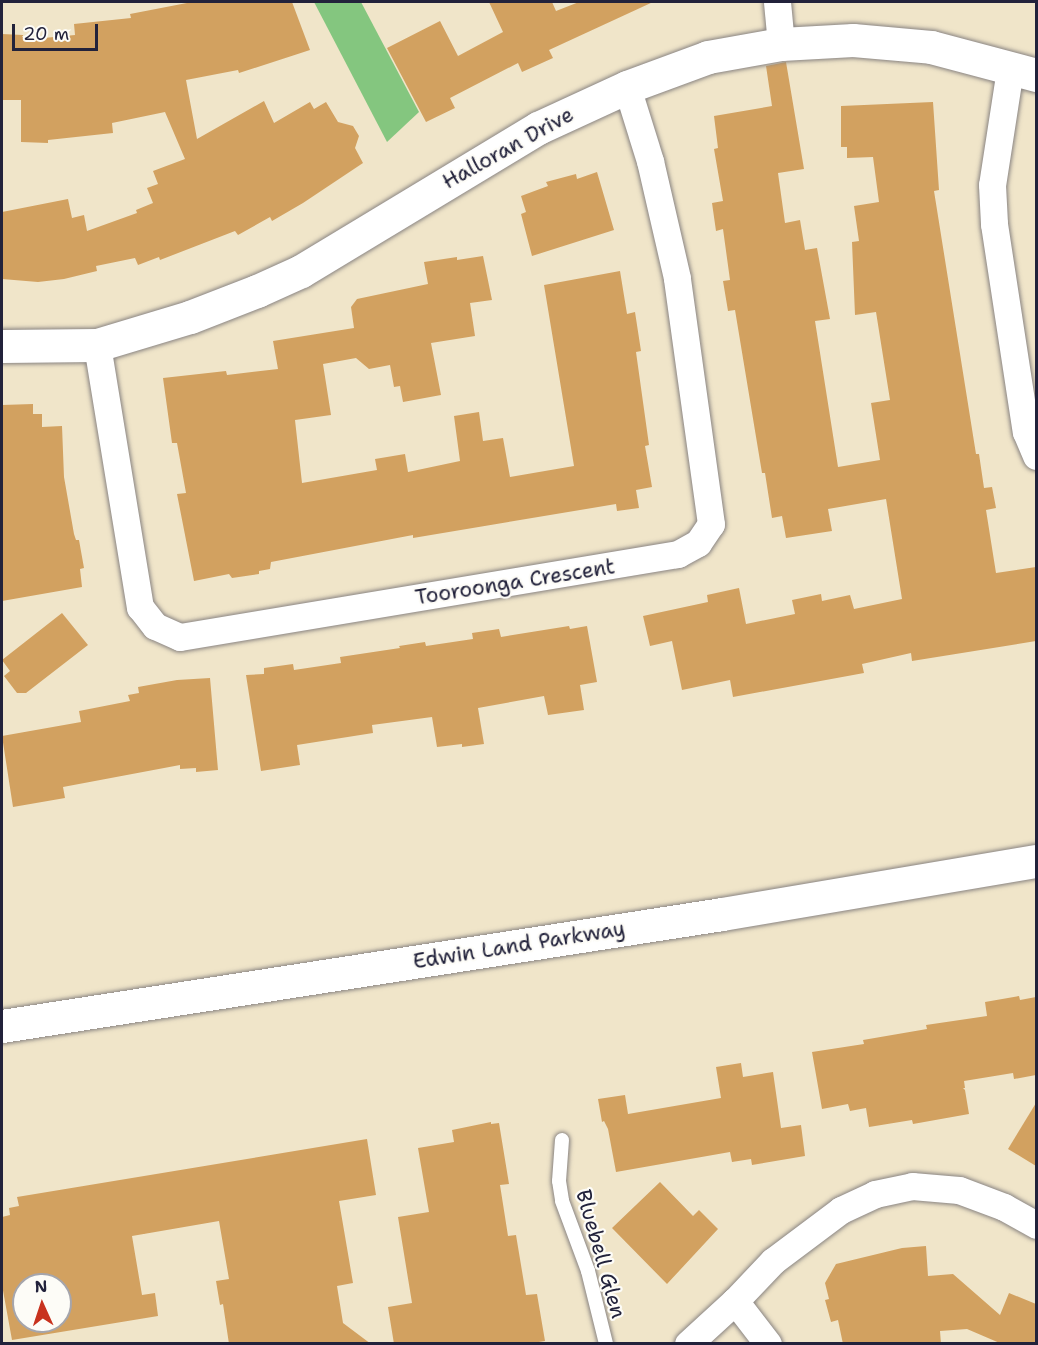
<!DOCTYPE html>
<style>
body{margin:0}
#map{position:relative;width:1038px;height:1345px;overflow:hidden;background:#f0e5c9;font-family:"Shantell Sans",sans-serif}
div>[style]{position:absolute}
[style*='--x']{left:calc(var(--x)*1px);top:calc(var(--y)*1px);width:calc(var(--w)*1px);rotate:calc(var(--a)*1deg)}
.green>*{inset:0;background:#84c67f}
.building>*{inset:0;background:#d2a160}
.roads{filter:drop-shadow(0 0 2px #898482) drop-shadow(0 0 2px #898482)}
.service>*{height:14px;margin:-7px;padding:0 7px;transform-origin:7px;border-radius:7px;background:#fff}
.minor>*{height:27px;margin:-13.5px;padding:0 13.5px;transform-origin:13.5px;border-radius:13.5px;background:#fff}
.tertiary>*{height:33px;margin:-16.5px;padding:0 16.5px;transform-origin:16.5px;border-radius:16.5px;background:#fff}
.secondary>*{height:33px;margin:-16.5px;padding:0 16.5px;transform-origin:16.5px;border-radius:16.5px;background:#fff}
span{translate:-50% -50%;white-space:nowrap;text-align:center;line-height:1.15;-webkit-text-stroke:4.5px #fdfcf7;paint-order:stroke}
.street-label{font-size:21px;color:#22223b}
.frame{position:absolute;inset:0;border:3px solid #22223b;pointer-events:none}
.north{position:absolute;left:12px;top:1273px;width:60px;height:60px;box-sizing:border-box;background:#fdfcf7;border:2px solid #a5a5ac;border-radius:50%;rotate:357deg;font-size:16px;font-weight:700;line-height:24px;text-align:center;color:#22223b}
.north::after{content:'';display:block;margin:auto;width:21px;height:27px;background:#c8321e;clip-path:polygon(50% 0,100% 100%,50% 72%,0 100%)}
.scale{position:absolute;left:12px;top:24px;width:86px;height:27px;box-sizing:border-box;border:3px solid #22223b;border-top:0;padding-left:8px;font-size:18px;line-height:21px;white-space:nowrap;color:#22223b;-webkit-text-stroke:4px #fdfcf7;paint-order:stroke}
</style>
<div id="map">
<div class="green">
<div style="clip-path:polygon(314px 2px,361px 2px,419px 112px,387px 142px)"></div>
</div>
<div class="building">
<div style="clip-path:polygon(192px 2px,292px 2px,310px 50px,239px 73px,238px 70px,186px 80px,197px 139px,264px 101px,274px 123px,310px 102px,314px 109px,326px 102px,338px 122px,353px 126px,359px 136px,355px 148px,363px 163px,303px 203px,272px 221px,270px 217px,238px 235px,235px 231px,160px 260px,159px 257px,138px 265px,135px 258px,96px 266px,97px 271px,64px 279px,38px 282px,2px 279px,2px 212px,68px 199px,72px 218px,84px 215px,87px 231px,137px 213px,136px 210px,153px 203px,147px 188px,158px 184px,153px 171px,185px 159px,165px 112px,112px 123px,113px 133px,48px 140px,48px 143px,21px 142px,21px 100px,2px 100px,2px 34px,23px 35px,23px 40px,75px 35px,74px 24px,131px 18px,130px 14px)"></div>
<div style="clip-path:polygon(489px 2px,552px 2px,556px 11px,579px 2px,653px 2px,549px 50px,553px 58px,522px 72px,518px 63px,450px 98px,455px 108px,426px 122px,387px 48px,440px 21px,458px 56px,503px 32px)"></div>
<div style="clip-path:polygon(786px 62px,804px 169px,778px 173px,785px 223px,800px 220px,805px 250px,817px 248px,830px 319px,815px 321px,838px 467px,880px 460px,871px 403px,890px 400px,876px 312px,855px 315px,852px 242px,859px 241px,854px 206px,879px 202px,873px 157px,847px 158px,847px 147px,841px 147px,841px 106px,933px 102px,939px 190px,934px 191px,976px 454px,979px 454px,984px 488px,992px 487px,996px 508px,986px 510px,996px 573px,1036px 567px,1036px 641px,912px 661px,911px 653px,862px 664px,864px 673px,733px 697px,730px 680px,682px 690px,672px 641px,650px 646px,643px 616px,708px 602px,707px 595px,739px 588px,746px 624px,795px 614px,792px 600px,821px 594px,822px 601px,850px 595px,854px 609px,902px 599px,886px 499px,828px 509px,832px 531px,786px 538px,782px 516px,772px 518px,765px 473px,762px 473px,735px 310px,728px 311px,723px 281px,730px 280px,723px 229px,716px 231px,712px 203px,723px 201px,714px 149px,718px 148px,714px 116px,772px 106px,766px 66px)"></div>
<div style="clip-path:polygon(597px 172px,614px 230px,532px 256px,521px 214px,526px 212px,521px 196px,548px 186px,546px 182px,576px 174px,577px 179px)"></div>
<div style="clip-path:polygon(483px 256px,492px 300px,470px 303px,475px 336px,431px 343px,441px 395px,403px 402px,400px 386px,394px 387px,390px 365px,369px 369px,356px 358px,323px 364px,331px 415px,295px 420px,302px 483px,377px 470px,375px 459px,405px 454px,408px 472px,460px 461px,454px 416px,479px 412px,483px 441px,503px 438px,510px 477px,574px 466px,544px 285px,620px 271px,627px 314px,635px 312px,641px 351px,636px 352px,649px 445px,645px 446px,652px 487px,636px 490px,639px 508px,617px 511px,616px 504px,413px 538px,413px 535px,271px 562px,270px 569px,259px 571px,259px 574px,232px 578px,229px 574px,194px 581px,177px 494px,186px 493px,177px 443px,172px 443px,163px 378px,226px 371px,227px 375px,278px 369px,273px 341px,354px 328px,351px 307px,357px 299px,428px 284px,424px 262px,457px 257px,457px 260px)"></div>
<div style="clip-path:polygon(33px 404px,33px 414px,42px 414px,42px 427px,62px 426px,64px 477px,74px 534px,76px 540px,79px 540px,84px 568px,80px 569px,82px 587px,2px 601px,2px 405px)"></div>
<div style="clip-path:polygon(62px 613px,88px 645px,26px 693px,17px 693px,4px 676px,10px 671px,2px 660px)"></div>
<div style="clip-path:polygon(569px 626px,570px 629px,587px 626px,597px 682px,580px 685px,584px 710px,548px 715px,544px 696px,478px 708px,484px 744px,462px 747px,462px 744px,437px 747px,432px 717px,372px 725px,373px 733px,297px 745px,300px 765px,261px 771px,246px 675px,264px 674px,264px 668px,293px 664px,294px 670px,341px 663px,340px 657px,400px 648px,399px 646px,425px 642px,426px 646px,473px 639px,472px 633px,499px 629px,501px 637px)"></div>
<div style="clip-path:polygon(210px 678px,218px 770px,196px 772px,196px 768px,180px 769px,180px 765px,63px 787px,65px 798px,13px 807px,2px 736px,81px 722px,79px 711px,130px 701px,128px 695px,139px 693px,138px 687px,177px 680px)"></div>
<div style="clip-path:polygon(1019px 996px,1020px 1000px,1036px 997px,1036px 1075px,1014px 1079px,1013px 1073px,964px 1081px,965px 1088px,963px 1088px,965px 1090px,969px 1114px,913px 1124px,912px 1120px,869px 1127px,866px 1108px,850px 1111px,848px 1104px,822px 1109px,812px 1052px,864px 1044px,863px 1040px,927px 1029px,926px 1025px,987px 1016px,985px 1002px)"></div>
<div style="clip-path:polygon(741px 1063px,743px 1077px,773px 1072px,781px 1128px,801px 1125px,805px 1156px,752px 1165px,751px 1159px,732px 1162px,730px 1152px,616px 1172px,608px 1129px,604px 1121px,602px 1122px,598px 1099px,625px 1095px,628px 1114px,721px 1098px,716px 1067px)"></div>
<div style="clip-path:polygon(1036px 1103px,1036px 1166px,1008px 1149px)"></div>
<div style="clip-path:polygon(491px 1122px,491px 1124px,499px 1123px,509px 1184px,500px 1185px,508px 1236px,516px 1235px,526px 1295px,537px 1294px,545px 1341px,526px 1344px,394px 1344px,388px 1307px,412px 1303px,398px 1217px,429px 1212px,418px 1148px,454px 1142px,452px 1130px)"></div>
<div style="clip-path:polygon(evenodd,367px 1139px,376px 1195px,339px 1201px,353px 1283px,337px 1286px,343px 1323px,371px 1344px,229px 1344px,223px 1304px,220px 1305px,216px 1281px,229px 1279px,219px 1221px,132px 1236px,142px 1295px,155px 1293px,158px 1316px,12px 1340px,2px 1285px,2px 1217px,10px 1215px,9px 1208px,19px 1206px,17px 1197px,367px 1139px,24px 1285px,60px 1285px,60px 1321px,24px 1321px,24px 1285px)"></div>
<div style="clip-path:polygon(660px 1182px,693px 1216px,699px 1210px,718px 1229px,667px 1284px,612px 1228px)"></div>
<div style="clip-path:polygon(926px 1246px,928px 1276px,953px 1274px,1000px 1315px,1009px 1293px,1036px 1304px,1036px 1344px,1002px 1344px,967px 1329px,940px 1331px,941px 1344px,843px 1344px,838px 1320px,831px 1322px,825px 1300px,829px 1299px,825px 1283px,836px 1264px,902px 1248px)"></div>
</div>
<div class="roads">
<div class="service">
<div style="--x:562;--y:1140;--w:41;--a:94.2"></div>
<div style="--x:559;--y:1181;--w:20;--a:81"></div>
<div style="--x:562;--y:1201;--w:75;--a:69.6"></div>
<div style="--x:588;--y:1271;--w:75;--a:76.1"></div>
</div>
<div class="minor">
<div style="--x:777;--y:2;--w:42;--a:84.6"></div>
<div style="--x:1010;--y:69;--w:117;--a:98.8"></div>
<div style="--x:992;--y:185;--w:39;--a:87"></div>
<div style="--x:994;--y:224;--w:210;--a:81.3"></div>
<div style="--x:1026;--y:432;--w:26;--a:67"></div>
<div style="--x:97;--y:345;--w:266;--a:80.7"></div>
<div style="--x:140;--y:607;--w:24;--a:52"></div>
<div style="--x:155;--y:626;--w:27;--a:24"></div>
<div style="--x:180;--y:637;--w:505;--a:-9.46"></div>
<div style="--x:678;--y:554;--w:23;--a:-29"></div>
<div style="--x:698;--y:543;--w:23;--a:-56"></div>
<div style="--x:711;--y:524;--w:248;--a:-97.9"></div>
<div style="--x:677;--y:278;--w:120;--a:-103"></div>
<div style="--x:650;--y:161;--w:77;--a:-107.3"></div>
<div style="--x:735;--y:1301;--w:54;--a:52.5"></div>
<div style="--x:688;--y:1344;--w:64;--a:-42.5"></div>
<div style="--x:735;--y:1301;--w:55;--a:-46.5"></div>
<div style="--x:773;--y:1261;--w:85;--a:-36.9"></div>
<div style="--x:841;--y:1210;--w:38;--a:-25"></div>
<div style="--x:875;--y:1194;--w:38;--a:-12"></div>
<div style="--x:912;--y:1186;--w:47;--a:4.9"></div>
<div style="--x:959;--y:1190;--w:48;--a:20.7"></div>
<div style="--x:1004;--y:1207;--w:37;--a:29"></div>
</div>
<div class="tertiary">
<div style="--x:2;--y:346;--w:95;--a:-0.6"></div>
<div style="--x:97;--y:345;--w:97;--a:-16.8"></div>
<div style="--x:190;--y:317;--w:72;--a:-21.2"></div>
<div style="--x:257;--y:291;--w:48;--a:-24.4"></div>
<div style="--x:301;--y:271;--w:277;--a:-31.1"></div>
<div style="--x:538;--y:128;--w:98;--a:-24.7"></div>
<div style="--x:627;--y:87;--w:86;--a:-20.3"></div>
<div style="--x:708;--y:57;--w:74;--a:-10.1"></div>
<div style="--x:781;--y:44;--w:72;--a:-3.2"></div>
<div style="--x:853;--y:40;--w:78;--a:5.1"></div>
<div style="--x:931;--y:47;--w:109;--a:14.9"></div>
</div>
<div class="secondary">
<div style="--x:2;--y:1026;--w:729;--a:-8.84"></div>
<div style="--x:722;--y:914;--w:318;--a:-9.6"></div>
</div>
</div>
<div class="street-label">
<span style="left:508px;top:148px;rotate:-29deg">Halloran Drive</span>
<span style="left:515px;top:582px;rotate:-9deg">Tooroonga Crescent</span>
<span style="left:519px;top:945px;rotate:-9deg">Edwin Land Parkway</span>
<span style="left:601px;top:1254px;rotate:74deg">Bluebell Glen</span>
</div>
<div class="frame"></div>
<div class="north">N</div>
<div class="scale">20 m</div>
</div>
